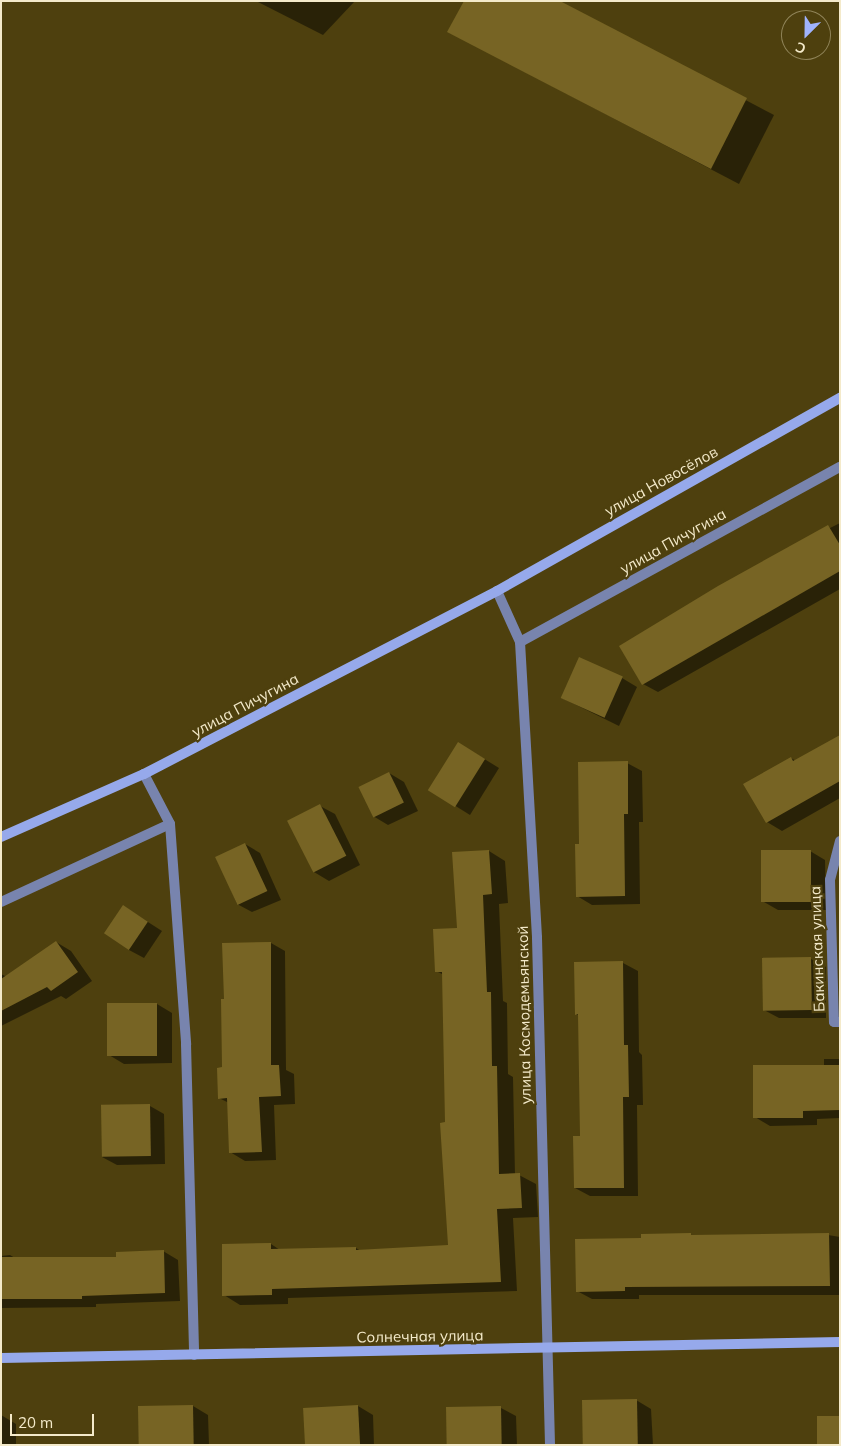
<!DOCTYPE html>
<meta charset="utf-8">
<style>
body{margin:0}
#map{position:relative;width:841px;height:1446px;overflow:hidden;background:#4e400e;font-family:Mulish,sans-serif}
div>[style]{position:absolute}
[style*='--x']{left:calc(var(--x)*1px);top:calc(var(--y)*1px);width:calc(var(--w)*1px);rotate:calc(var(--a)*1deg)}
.shadow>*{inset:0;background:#0007}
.building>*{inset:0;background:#776424;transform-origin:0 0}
.street>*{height:10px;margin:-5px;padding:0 5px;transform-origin:5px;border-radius:5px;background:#7884ae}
.secondary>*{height:10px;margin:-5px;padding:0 5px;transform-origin:5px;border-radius:5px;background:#96a9eb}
span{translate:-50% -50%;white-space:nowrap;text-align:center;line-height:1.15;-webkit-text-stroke:4.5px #4e400e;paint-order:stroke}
.street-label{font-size:15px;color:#f4eaca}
.frame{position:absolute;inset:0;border:2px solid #f4eaca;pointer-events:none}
.north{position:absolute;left:781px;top:10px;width:50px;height:50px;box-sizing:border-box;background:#4e400e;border:1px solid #908459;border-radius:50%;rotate:203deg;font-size:14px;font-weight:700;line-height:20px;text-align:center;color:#f4eaca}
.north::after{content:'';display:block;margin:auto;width:18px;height:22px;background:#9fb3fd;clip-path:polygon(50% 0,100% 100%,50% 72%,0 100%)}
.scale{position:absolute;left:10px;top:1414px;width:84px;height:22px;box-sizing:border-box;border:2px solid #f4eaca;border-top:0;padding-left:6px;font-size:15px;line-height:18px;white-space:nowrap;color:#f4eaca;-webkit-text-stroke:4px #4e400e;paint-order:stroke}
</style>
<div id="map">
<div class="shadow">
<div style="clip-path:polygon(256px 1px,355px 1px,323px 35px)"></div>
<div style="clip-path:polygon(558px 1px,774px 115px,739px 184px,449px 32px)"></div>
<div style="clip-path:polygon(840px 523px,840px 589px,658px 692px,643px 684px,828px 527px,830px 528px)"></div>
<div style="clip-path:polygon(622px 678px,637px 687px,619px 726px,562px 698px)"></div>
<div style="clip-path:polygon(840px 736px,840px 798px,782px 831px,767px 822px,791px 758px,796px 761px)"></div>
<div style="clip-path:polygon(473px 752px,499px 768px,470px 815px,430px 790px)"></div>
<div style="clip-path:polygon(627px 763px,642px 771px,643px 822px,639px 822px,640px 904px,592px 905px,577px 896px,581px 846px)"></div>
<div style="clip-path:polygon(389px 773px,404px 782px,418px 811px,388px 825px,373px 816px)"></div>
<div style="clip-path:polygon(320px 806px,335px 814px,360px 865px,329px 881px,314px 872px)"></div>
<div style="clip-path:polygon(245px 844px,260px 853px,281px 900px,252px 912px,237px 904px,217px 857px)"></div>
<div style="clip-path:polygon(489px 851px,505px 861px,508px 903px,499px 904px,503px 1001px,507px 1003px,508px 1074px,513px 1077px,515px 1175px,519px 1175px,536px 1184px,538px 1217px,513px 1218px,517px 1291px,288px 1298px,288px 1304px,240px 1305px,224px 1295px,271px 1244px,280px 1250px,356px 1248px,361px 1251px,449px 1246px,444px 975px,436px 971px,459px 929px)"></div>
<div style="clip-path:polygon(810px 851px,825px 860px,826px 910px,778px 910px,764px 902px)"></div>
<div style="clip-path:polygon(123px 906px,162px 931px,144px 958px,129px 950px)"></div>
<div style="clip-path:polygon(56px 942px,71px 951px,92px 981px,66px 999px,61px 996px,1px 1026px,1px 974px,7px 977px)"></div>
<div style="clip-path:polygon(271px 943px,285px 951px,286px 1070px,294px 1074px,295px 1104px,274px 1105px,276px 1160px,245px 1161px,230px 1152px,229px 1103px,219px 1098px,223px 1069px,225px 1001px)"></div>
<div style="clip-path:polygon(811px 959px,826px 967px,826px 1018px,779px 1018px,764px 1010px)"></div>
<div style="clip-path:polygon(623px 963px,638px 971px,639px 1052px,642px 1055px,643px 1105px,637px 1105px,638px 1196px,590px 1196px,575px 1188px,581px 1137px,580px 1016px,576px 1014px)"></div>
<div style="clip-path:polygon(157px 1004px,172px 1013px,172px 1063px,124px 1064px,109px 1055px)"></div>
<div style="clip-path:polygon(824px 1059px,840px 1059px,840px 1118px,817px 1119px,817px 1125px,770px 1126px,755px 1117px,824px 1066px)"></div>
<div style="clip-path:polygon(150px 1106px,164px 1114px,165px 1164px,117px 1165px,102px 1157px)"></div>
<div style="clip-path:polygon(690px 1234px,694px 1237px,828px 1235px,840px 1237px,840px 1295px,639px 1295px,639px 1299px,592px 1299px,577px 1291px,642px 1239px)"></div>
<div style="clip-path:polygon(163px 1251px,178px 1260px,180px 1301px,96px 1304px,96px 1307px,1px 1308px,1px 1256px,10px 1255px,15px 1258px,117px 1259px)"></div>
<div style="clip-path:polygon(636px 1400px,651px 1409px,653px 1445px,585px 1445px)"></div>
<div style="clip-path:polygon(193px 1406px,208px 1415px,209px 1445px,141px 1445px)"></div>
<div style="clip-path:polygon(358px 1406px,373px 1415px,374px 1445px,306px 1445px)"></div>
<div style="clip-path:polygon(501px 1408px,516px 1416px,517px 1445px,449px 1445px)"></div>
<div style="clip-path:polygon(1px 1415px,16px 1424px,16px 1445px,1px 1445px)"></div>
</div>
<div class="building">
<div style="clip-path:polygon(464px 1px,560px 1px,747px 98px,711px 169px,447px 32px)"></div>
<div style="clip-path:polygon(828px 525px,840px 545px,840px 571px,642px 685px,619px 646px,718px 586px)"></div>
<div style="left:579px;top:657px;width:48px;height:45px;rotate:24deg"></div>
<div style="clip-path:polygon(840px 735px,840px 781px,766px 823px,743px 784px,791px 757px,793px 761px)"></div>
<div style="left:458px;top:742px;width:32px;height:57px;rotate:32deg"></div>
<div style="clip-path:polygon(628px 761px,628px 814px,624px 814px,625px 896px,576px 897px,575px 844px,579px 844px,578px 762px)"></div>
<div style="left:389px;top:772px;width:34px;height:34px;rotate:64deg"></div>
<div style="left:320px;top:804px;width:58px;height:37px;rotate:63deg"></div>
<div style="left:245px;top:843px;width:53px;height:33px;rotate:65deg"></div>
<div style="clip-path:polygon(489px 850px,492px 894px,483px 895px,487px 992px,491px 992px,492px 1066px,497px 1066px,499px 1174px,520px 1173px,522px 1208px,497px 1209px,501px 1282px,272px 1289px,272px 1295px,222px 1296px,222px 1244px,271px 1243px,271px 1249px,356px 1247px,356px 1250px,448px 1245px,440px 1123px,445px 1122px,442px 972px,435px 972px,433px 929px,457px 928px,452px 852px)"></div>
<div style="left:761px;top:850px;width:50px;height:52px"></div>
<div style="left:123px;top:905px;width:30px;height:34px;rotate:34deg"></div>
<div style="clip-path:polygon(56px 941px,78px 972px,51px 991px,47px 987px,1px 1011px,1px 979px)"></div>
<div style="clip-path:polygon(271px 942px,271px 1065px,279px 1065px,281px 1096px,259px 1097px,262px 1152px,229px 1153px,227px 1098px,218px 1099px,217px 1068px,222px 1067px,221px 999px,224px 999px,222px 943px)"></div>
<div style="left:811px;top:957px;width:53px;height:49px;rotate:89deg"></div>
<div style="clip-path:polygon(623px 961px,624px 1045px,628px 1045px,629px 1097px,623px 1097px,624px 1188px,574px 1188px,573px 1136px,580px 1136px,578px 1014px,575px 1015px,574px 962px)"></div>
<div style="left:107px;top:1003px;width:50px;height:53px"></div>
<div style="clip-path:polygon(753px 1065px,840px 1065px,840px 1110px,803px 1111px,803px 1118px,753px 1118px)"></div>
<div style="left:150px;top:1104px;width:52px;height:49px;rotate:89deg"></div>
<div style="clip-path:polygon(691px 1233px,691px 1235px,829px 1233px,830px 1286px,625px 1287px,625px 1291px,576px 1292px,575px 1239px,641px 1238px,641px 1234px)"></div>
<div style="clip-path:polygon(164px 1250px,165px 1293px,82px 1296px,82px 1299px,1px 1299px,1px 1257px,116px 1257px,116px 1252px)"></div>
<div style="left:637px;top:1399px;width:46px;height:55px;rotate:89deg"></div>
<div style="left:193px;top:1405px;width:40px;height:55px;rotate:89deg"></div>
<div style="left:358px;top:1405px;width:40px;height:55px;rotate:87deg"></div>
<div style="left:501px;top:1406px;width:39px;height:55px;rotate:89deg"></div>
<div style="left:817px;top:1416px;width:23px;height:29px"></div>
</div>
<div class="street">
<div style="--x:497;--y:591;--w:56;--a:65.7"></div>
<div style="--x:520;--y:642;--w:296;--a:86.7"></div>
<div style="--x:537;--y:938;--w:507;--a:88.53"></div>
<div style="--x:520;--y:642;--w:365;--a:-28.7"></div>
<div style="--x:144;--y:774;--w:56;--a:62.5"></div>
<div style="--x:170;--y:824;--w:221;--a:85.8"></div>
<div style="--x:186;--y:1044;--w:311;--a:88.5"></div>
<div style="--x:840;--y:841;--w:40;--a:104.4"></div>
<div style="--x:830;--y:880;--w:142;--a:88.4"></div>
<div style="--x:834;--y:1022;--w:6;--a:0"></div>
<div style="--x:1;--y:902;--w:186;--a:-24.8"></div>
</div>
<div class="secondary">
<div style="--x:1;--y:837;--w:156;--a:-23.8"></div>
<div style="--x:144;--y:774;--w:398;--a:-27.4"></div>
<div style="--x:497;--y:591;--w:394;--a:-29.4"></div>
<div style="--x:1;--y:1358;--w:839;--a:-1.09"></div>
</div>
<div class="street-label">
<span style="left:661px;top:481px;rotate:-29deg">улица Новосёлов</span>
<span style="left:673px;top:541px;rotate:-29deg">улица Пичугина</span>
<span style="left:245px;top:705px;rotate:-28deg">улица Пичугина</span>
<span style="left:817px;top:949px;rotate:-92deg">Бакинская улица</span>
<span style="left:524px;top:1015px;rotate:-91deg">улица Космодемьянской</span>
<span style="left:420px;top:1336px;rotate:-1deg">Солнечная улица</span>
</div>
<div class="frame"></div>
<div class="north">С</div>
<div class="scale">20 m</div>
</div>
